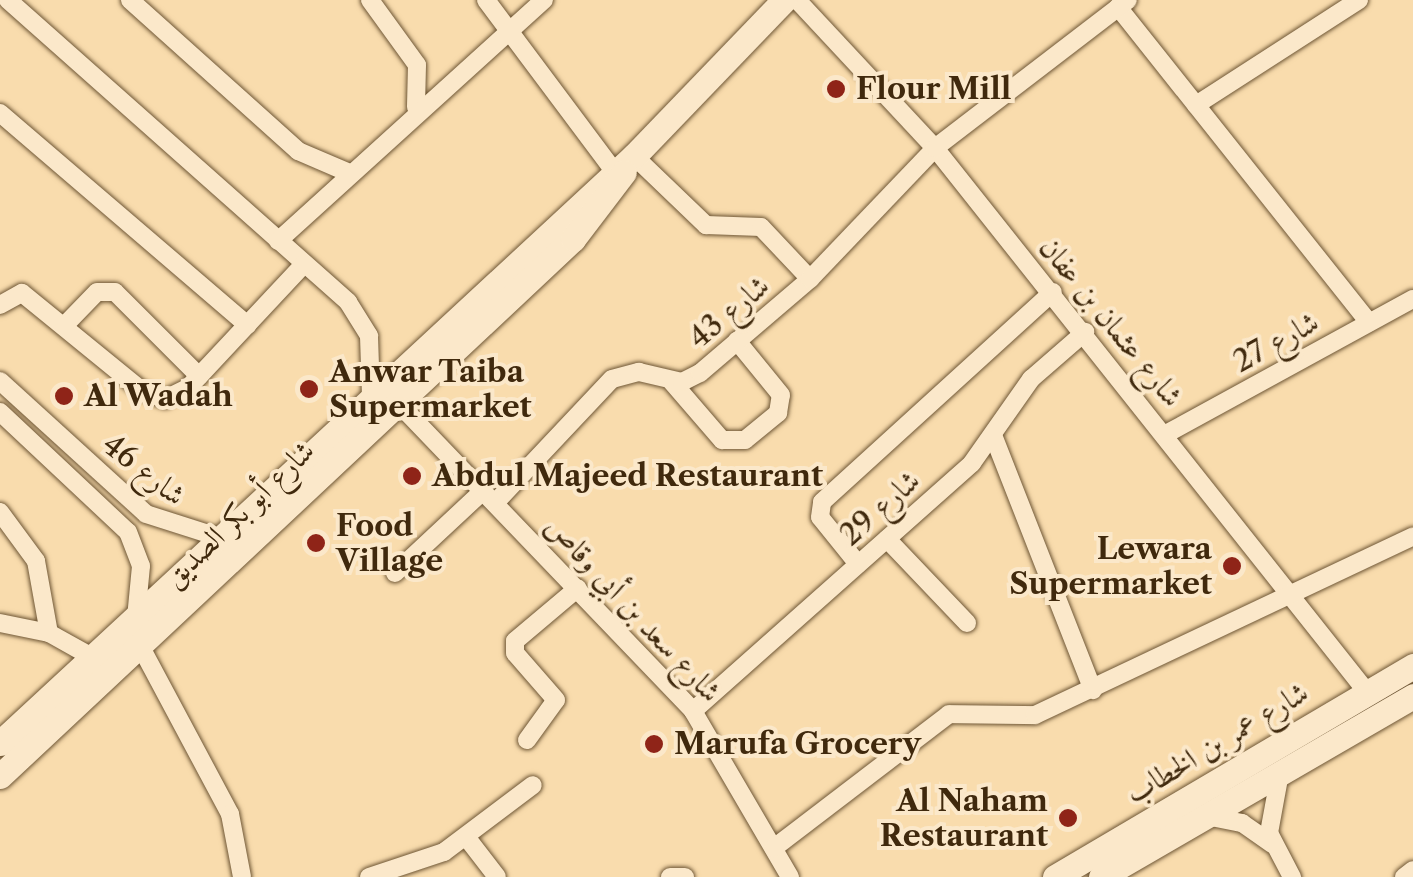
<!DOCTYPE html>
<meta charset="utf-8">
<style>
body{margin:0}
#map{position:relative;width:1413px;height:877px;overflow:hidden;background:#f9dcad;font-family:"Libre Caslon Text",Amiri,serif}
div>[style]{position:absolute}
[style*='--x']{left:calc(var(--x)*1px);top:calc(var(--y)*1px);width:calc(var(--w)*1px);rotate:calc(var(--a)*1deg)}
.roads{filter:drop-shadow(0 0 2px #6e5635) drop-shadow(0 0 2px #6e5635)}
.street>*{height:18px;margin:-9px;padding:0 9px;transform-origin:9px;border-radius:9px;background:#fbe8ca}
.secondary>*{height:25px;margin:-12.5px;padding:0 12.5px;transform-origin:12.5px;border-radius:12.5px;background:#fbe8ca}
.dots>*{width:28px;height:28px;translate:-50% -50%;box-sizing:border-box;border:5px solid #fbe8ca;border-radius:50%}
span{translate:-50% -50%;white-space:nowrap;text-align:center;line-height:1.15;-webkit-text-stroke:8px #fbe8ca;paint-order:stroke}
.poi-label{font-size:30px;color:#40290d;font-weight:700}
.left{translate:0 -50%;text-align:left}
.right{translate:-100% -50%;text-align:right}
.street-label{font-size:30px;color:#40290d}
</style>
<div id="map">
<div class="roads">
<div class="street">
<div style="--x:8;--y:0;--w:455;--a:41.6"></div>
<div style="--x:348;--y:302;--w:40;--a:58"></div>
<div style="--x:369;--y:336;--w:60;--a:88.1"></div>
<div style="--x:130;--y:0;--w:226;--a:41.9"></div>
<div style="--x:298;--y:151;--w:53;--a:23.2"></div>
<div style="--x:370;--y:0;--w:80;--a:54.1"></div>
<div style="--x:417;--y:65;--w:42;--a:91.4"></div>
<div style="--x:486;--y:0;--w:214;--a:53.2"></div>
<div style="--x:797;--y:0;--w:202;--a:47"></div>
<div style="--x:935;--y:148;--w:695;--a:51.55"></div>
<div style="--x:1118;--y:7;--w:403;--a:51.5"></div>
<div style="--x:1196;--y:105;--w:194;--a:-32.8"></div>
<div style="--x:0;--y:113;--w:326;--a:40.6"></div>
<div style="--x:634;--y:156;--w:100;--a:43.8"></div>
<div style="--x:706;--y:225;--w:55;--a:2.1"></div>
<div style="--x:761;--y:227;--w:71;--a:46.7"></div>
<div style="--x:278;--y:241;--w:359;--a:-42.2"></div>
<div style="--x:0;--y:305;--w:25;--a:-29"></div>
<div style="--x:22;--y:293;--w:154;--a:39.2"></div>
<div style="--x:141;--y:390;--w:26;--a:21"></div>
<div style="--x:165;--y:399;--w:25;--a:-26"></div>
<div style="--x:188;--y:388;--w:170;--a:-46.9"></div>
<div style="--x:64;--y:326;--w:47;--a:-45.9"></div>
<div style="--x:97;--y:292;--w:18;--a:0"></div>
<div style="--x:115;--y:292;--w:119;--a:45"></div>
<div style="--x:0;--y:381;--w:197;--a:42.3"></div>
<div style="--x:146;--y:514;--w:79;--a:17.7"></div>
<div style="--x:672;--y:382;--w:77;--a:49.2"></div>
<div style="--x:722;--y:440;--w:23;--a:0"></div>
<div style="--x:745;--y:440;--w:43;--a:-39.3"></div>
<div style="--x:778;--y:413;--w:18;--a:-81"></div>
<div style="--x:781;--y:395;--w:70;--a:-129.2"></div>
<div style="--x:400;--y:405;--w:424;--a:46.2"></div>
<div style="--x:693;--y:711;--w:192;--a:59.7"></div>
<div style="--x:0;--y:412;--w:175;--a:43.2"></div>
<div style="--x:128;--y:532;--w:36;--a:69"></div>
<div style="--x:141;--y:566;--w:52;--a:95.5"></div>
<div style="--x:1166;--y:434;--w:281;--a:-28.7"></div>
<div style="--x:993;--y:435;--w:274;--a:68.6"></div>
<div style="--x:495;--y:503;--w:170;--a:-46.7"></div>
<div style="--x:612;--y:379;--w:28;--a:-15"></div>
<div style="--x:639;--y:372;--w:44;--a:13.1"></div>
<div style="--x:682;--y:382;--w:20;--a:-27"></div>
<div style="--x:700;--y:373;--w:145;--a:-40.5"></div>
<div style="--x:810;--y:279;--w:181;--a:-46.3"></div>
<div style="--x:935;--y:148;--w:243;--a:-37.5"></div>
<div style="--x:0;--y:512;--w:61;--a:53.7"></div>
<div style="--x:36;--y:561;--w:73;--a:79.8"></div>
<div style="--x:887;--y:539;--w:116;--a:46.4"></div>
<div style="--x:858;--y:564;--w:60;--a:-129"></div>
<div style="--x:820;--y:517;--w:15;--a:-82"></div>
<div style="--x:822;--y:502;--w:312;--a:-42.3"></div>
<div style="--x:395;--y:573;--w:120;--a:-43"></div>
<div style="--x:0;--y:623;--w:50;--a:11.5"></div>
<div style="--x:49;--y:633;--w:51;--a:29.1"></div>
<div style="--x:143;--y:651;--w:185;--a:61.9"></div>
<div style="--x:230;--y:814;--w:64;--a:79.2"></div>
<div style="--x:693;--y:711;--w:373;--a:-41.6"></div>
<div style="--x:972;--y:463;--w:103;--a:-54.9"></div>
<div style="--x:1031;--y:379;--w:72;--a:-41"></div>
<div style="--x:527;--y:740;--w:49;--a:-54.1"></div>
<div style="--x:556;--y:700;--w:62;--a:-131.1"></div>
<div style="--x:515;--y:653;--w:12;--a:-90"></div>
<div style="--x:515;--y:641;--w:82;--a:-40.1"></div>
<div style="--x:1280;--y:773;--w:61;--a:100.4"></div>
<div style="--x:1269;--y:833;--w:50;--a:62.4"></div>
<div style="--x:1206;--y:816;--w:37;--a:11"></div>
<div style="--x:1242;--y:823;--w:37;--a:35"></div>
<div style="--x:467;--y:838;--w:49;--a:52.4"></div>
<div style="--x:774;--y:848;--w:220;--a:-37.4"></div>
<div style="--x:949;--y:714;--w:86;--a:0.7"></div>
<div style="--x:1035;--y:715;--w:418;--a:-25.3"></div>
<div style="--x:369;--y:877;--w:79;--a:-18.4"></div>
<div style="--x:444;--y:852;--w:111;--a:-37"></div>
<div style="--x:670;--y:877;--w:15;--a:0"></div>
<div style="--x:1404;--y:877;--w:11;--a:-38"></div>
</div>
<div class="secondary">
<div style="--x:0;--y:743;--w:864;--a:-42.8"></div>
<div style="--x:634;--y:156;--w:216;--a:-46.1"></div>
<div style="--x:0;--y:776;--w:785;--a:-43.14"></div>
<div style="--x:573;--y:239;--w:84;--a:-52.7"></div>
<div style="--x:1055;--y:877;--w:416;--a:-30.5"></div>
<div style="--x:1101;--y:877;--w:361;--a:-30.1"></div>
</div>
</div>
<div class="dots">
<div style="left:836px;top:89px;background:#8f2418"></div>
<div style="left:309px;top:389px;background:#8f2418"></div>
<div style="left:64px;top:396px;background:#8f2418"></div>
<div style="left:412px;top:476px;background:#8f2418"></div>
<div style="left:316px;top:543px;background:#8f2418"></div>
<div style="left:1232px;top:566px;background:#8f2418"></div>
<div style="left:654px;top:744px;background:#8f2418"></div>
<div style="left:1068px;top:818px;background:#8f2418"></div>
</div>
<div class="poi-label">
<span class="left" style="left:856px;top:89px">Flour Mill</span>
<span class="left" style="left:329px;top:389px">Anwar Taiba<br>Supermarket</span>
<span class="left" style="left:84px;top:396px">Al Wadah</span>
<span class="left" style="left:432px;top:476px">Abdul Majeed Restaurant</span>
<span class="left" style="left:336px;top:543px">Food<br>Village</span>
<span class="right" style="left:1212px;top:566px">Lewara<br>Supermarket</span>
<span class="left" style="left:674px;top:744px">Marufa Grocery</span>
<span class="right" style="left:1048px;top:818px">Al Naham<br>Restaurant</span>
</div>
<div class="street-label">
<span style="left:729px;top:312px;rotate:-40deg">شارع 43</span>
<span style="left:1111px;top:322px;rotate:51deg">شارع عثمان بن عفان</span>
<span style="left:1276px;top:342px;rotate:-29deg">شارع 27</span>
<span style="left:144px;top:470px;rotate:38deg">شارع 46</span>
<span style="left:880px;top:508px;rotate:-42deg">شارع 29</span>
<span style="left:239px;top:514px;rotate:-44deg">شارع أبو بكر الصديق</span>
<span style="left:633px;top:609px;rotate:47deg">شارع سعد بن أبي وقاص</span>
<span style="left:1217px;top:743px;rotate:-31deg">شارع عمر بن الخطاب</span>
</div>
</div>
